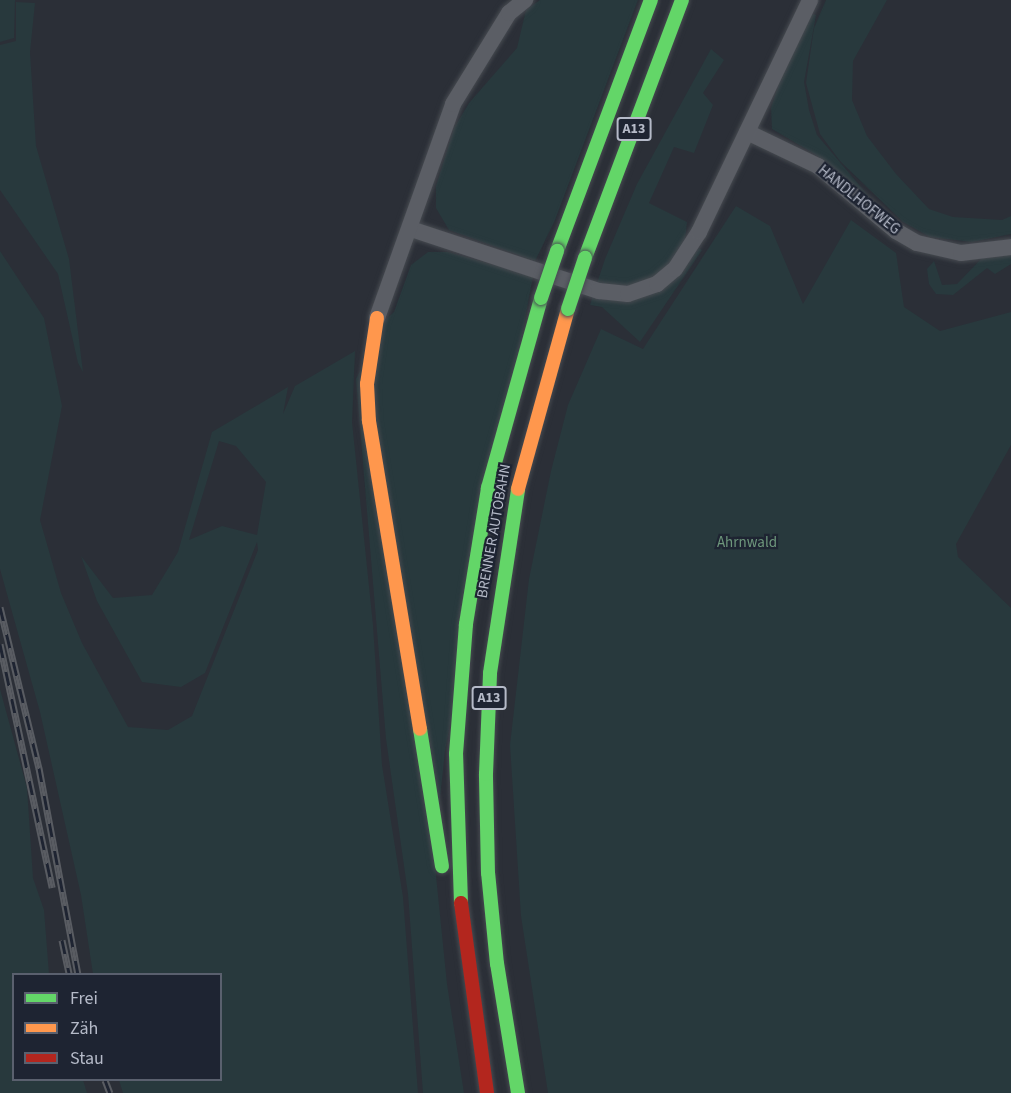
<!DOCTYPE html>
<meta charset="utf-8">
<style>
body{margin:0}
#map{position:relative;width:1011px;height:1093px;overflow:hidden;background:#2b2f37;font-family:"Source Sans 3",sans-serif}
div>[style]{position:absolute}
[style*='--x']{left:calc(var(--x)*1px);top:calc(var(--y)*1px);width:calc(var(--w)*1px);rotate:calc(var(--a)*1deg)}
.green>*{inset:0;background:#28393d}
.roads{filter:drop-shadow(0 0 2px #464a50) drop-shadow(0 0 2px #464a50)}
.street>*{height:16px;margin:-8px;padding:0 8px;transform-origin:8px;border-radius:8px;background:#5b5e65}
.fast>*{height:14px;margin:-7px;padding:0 7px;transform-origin:7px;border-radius:7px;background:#63d668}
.slow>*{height:14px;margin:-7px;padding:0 7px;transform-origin:7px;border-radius:7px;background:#ff974d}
.jam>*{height:14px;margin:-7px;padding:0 7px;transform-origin:7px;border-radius:7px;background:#b3261e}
.rail>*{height:7px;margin-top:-3.5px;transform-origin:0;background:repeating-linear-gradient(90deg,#1e2432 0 14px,#595c62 0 28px);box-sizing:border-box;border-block:2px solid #595c62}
.bridges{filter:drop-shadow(0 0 2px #484b53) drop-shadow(0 0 2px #484b53)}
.fast-bridge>*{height:14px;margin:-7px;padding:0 7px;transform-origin:7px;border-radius:7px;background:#63d668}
span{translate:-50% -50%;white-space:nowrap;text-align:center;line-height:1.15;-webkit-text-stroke:4.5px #1e2432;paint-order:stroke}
.shield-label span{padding:2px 4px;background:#1e2432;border:2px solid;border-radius:4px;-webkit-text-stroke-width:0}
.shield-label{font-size:14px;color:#b5bac8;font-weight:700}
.street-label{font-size:15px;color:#b5bac8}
.park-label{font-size:15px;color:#6e977c}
.legend{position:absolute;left:12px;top:973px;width:210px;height:108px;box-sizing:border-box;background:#1e2432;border:2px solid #5a606e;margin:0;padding:8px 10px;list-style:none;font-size:18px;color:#b5bac8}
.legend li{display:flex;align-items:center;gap:12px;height:30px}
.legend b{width:30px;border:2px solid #5a606e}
</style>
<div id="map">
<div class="green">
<div style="clip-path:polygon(0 0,15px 0,14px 38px,0 42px)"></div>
<div style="clip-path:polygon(540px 0,638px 0,555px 220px,535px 261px,449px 230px,436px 208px,436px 186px,454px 128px,469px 103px,517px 48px,526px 10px)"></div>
<div style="clip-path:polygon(826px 0,887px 0,853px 61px,852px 100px,867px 136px,896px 174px,929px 209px,953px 217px,1002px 220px,1011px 216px,1011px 234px,972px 242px,930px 237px,903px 222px,840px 161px,820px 134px,806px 83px,814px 28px)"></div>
<div style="clip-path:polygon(16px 2px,35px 3px,30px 52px,36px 146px,69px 259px,83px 372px,78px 363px,58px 274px,0 190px,0 45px,16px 41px)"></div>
<div style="clip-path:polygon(812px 14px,816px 15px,804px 82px,809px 110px,817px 135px,871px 199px,813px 153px,772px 129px,771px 108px,780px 80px)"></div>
<div style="clip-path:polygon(711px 49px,724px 60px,703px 93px,713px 105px,694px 153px,674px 147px,649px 203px,687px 222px,685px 241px,702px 250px,640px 342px,602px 307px,590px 305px,605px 259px,637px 184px)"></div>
<div style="clip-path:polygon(736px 206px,770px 226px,803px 304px,851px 220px,896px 253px,904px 307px,940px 331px,1011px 312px,1011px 445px,956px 544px,958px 557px,1011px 608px,1011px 1093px,548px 1093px,521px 916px,510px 745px,529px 579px,551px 471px,568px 405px,601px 329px,643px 349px)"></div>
<div style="clip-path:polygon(evenodd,0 251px,44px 318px,62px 406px,40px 520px,61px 593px,82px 643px,128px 727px,168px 730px,192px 716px,258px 550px,257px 542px,205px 673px,181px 687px,142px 682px,97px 601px,81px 556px,113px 598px,152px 595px,178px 552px,212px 432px,288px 387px,283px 414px,295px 386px,355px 351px,352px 422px,373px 625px,382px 765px,403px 897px,418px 1093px,123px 1093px,119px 1080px,220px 1080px,220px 974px,93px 974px,81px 895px,40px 712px,0 569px,0 251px,219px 441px,236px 446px,266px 482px,257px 535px,222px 526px,189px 540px,219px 441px)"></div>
<div style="clip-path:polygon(428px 252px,448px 252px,533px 276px,445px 751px,434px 856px,447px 984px,464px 1093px,423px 1093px,408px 894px,386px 739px,356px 379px,384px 321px,394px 312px,411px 265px)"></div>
<div style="clip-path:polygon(1011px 254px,1011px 264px,995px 274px,987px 268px,953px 295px,936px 294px,929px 284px,927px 269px,934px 261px,942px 285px,957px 284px,982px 258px)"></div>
<div style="clip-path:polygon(0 689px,27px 788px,33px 878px,44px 910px,49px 974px,14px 974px,14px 1080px,83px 1080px,87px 1093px,0 1093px)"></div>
</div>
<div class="roads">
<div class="street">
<div style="--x:747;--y:132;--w:79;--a:25.6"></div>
<div style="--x:818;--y:166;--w:102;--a:39.8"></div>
<div style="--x:896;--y:231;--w:24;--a:30"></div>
<div style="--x:917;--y:243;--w:45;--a:12.8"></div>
<div style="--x:961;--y:253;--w:50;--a:-6.8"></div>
<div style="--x:411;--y:229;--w:198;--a:18.3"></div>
<div style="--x:599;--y:291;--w:29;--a:6"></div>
<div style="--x:628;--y:294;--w:31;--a:-19"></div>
<div style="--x:657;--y:284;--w:23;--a:-40"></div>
<div style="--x:675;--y:269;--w:44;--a:-57"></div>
<div style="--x:699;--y:232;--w:257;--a:-64.4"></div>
<div style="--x:377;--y:318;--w:227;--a:-70.4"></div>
<div style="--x:453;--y:104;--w:107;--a:-58.4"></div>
<div style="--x:509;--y:13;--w:21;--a:-39"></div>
</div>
<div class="fast">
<div style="--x:557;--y:251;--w:268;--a:-69.5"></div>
<div style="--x:585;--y:258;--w:276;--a:-69.4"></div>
<div style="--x:420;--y:729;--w:139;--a:80.9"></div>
<div style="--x:461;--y:903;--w:149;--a:-91.9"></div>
<div style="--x:456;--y:754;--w:130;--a:-85.6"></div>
<div style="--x:466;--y:624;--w:138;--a:-80.8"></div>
<div style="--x:488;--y:488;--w:197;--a:-74.4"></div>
<div style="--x:518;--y:1093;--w:131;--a:-99.2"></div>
<div style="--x:497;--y:964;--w:91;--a:-95.6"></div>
<div style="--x:488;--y:873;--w:99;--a:-91.2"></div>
<div style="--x:486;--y:774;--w:101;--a:-87.7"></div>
<div style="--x:490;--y:673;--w:186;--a:-81.3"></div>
</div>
<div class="slow">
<div style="--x:377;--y:318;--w:67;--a:98.6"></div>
<div style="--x:367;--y:384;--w:37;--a:87"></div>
<div style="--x:369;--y:421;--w:312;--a:80.6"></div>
<div style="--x:518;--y:489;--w:187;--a:-74.5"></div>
</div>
<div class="jam">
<div style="--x:461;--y:903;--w:192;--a:82.2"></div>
</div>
</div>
<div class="rail">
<div style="--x:0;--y:607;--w:166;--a:76.4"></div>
<div style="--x:39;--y:768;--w:210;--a:79.3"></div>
<div style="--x:0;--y:644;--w:249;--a:77.9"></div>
<div style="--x:62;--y:940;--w:35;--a:78"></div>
<div style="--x:105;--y:1080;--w:14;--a:69"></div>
</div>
<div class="bridges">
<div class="fast-bridge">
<div style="--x:541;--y:298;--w:50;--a:-71.2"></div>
<div style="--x:568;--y:309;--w:54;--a:-71.6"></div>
</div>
</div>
<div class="shield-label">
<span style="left:634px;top:129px">A13</span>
<span style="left:489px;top:698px">A13</span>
</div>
<div class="street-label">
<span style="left:859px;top:200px;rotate:39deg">HANDLHOFWEG</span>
<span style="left:494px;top:531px;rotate:-80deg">BRENNER AUTOBAHN</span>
</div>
<div class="park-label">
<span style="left:747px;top:543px">Ahrnwald</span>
</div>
<ul class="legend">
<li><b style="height:8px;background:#63d668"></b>Frei</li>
<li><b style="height:8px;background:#ff974d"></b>Zäh</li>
<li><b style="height:8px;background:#b3261e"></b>Stau</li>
</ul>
</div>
